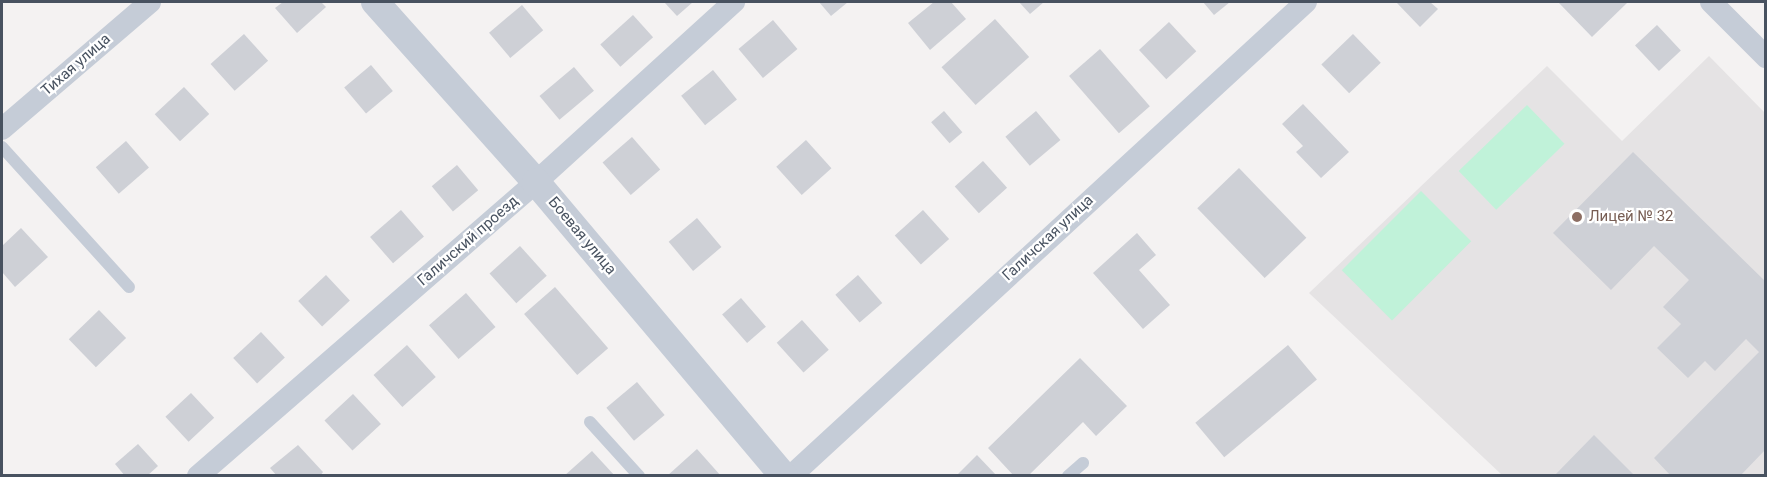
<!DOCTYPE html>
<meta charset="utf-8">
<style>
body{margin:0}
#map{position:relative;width:1767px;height:477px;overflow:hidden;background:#f4f2f2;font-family:Roboto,sans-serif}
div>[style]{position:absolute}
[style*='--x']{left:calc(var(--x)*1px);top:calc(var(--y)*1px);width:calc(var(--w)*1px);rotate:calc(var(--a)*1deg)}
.education>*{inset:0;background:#e5e3e4}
.green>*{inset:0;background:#c0f2d9;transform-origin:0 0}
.building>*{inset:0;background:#ced0d6;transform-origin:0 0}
.service>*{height:12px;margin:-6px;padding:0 6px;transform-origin:6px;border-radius:6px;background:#c5ccd7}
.minor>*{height:22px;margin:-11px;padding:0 11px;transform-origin:11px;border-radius:11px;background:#c5ccd7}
.tertiary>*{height:28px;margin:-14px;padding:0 14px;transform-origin:14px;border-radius:14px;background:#c5ccd7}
.dots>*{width:16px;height:16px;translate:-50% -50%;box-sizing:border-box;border:3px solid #fff;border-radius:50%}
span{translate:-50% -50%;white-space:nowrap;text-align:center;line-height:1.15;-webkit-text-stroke:4.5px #fff;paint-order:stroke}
.street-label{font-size:15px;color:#485260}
.education-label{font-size:15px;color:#785e54}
.left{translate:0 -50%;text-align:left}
.frame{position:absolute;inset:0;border:3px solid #485260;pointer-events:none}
</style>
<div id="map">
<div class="education">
<div style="clip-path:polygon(1709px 56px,1765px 113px,1765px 475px,1502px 475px,1309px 293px,1547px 66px,1622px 141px)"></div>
</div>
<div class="green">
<div style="left:1527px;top:105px;width:54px;height:95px;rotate:46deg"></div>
<div style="left:1421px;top:191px;width:71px;height:112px;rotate:45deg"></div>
</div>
<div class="building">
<div style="clip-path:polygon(283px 2px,321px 2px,326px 7px,297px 33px,275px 8px)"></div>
<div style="clip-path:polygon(664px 2px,693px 2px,677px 16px)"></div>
<div style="clip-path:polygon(819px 2px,848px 2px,831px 16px)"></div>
<div style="clip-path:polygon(934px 2px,951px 2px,966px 19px,930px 50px,908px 23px)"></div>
<div style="clip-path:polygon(1019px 2px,1044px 2px,1030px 14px)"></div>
<div style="clip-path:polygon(1203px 2px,1230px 2px,1214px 15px)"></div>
<div style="clip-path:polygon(1396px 2px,1430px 2px,1438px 9px,1420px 27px)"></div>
<div style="clip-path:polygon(1558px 2px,1628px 2px,1592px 37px)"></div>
<div style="left:522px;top:5px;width:33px;height:43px;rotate:50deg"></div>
<div style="left:633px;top:15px;width:30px;height:44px;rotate:48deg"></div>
<div style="left:995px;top:19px;width:51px;height:72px;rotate:48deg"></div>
<div style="left:773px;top:20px;width:38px;height:45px;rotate:50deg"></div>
<div style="left:1169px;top:22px;width:40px;height:41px;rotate:47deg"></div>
<div style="left:1657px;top:25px;width:35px;height:30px;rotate:47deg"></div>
<div style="left:244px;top:34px;width:36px;height:45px;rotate:48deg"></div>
<div style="left:1353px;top:34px;width:40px;height:44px;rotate:46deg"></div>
<div style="left:1100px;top:49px;width:76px;height:41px;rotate:49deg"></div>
<div style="left:371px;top:65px;width:34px;height:35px;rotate:50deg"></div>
<div style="left:574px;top:67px;width:31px;height:45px;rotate:50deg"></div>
<div style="left:713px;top:70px;width:38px;height:41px;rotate:51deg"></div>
<div style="left:184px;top:87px;width:37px;height:40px;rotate:47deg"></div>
<div style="clip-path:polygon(1303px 104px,1349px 152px,1321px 178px,1296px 152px,1303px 146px,1282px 124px)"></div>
<div style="left:944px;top:111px;width:28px;height:17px;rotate:49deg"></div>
<div style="left:1036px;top:111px;width:38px;height:40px;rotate:50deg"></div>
<div style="left:632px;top:137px;width:43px;height:39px;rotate:49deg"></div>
<div style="left:806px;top:140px;width:38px;height:40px;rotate:48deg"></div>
<div style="left:126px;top:141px;width:35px;height:40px;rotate:49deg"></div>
<div style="clip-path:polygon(1633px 152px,1766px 282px,1766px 449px,1740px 476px,1671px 476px,1654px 458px,1759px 352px,1746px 339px,1715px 371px,1705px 361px,1688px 378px,1657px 348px,1681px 324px,1663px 307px,1689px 280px,1654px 246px,1611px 290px,1553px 233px)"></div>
<div style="left:983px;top:161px;width:36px;height:38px;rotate:48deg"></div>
<div style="left:457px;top:165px;width:33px;height:33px;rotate:50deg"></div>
<div style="left:1239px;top:168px;width:97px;height:58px;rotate:46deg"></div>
<div style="left:401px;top:210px;width:35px;height:41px;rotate:49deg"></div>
<div style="left:923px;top:210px;width:39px;height:38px;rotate:48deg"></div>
<div style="left:697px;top:218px;width:38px;height:37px;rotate:50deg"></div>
<div style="clip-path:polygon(21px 228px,48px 257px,15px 287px,2px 272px,2px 246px)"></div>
<div style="clip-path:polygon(1137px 233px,1156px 255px,1139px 270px,1170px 305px,1143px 329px,1093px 273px)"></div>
<div style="left:520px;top:246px;width:40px;height:41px;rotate:48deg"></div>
<div style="left:326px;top:275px;width:35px;height:38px;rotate:47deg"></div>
<div style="left:858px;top:275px;width:37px;height:30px;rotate:49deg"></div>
<div style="left:555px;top:287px;width:81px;height:41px;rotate:49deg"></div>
<div style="left:466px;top:293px;width:45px;height:49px;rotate:49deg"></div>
<div style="left:741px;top:298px;width:38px;height:25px;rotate:49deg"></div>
<div style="left:99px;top:310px;width:39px;height:42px;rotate:46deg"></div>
<div style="left:802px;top:320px;width:40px;height:34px;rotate:48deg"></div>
<div style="left:261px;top:332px;width:35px;height:38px;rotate:47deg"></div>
<div style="left:407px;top:345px;width:43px;height:45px;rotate:48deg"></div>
<div style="left:1288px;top:345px;width:45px;height:121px;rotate:50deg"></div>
<div style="clip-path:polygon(1080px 358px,1127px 406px,1096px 436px,1083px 422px,1028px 476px,1014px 476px,988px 448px)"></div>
<div style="left:637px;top:382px;width:43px;height:40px;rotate:50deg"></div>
<div style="left:191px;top:393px;width:34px;height:35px;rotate:47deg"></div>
<div style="left:353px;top:394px;width:41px;height:39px;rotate:47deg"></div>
<div style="clip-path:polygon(1594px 435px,1635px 476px,1554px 476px)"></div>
<div style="clip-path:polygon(138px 444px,158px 466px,147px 476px,125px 476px,115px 464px)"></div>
<div style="clip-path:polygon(298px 445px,323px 472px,320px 476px,277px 476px,270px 468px)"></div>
<div style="clip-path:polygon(697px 449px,721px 476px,667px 476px)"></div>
<div style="clip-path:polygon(592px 451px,615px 476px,564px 476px)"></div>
<div style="clip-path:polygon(977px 455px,997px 476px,956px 476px)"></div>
</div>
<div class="service">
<div style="--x:2;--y:147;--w:189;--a:47.8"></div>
<div style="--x:590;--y:422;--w:73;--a:47.8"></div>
<div style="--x:1068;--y:476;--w:20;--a:-41"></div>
</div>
<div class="minor">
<div style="--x:1711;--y:2;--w:78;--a:45"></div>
<div style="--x:2;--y:129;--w:195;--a:-40.6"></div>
<div style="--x:198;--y:476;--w:448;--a:-41"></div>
<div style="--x:536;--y:182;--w:268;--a:-42.3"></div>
<div style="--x:791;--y:476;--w:700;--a:-42.63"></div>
</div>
<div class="tertiary">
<div style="--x:375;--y:2;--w:241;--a:48.2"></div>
<div style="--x:536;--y:182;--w:385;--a:49.9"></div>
</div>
<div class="dots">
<div style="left:1577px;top:217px;background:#8d6e63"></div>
</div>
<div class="street-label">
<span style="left:76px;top:65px;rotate:-41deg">Тихая улица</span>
<span style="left:582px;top:236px;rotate:50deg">Боевая улица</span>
<span style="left:1048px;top:238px;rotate:-43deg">Галичская улица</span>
<span style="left:468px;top:241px;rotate:-41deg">Галичский проезд</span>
</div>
<div class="education-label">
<span class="left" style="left:1589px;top:217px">Лицей № 32</span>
</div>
<div class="frame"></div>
</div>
